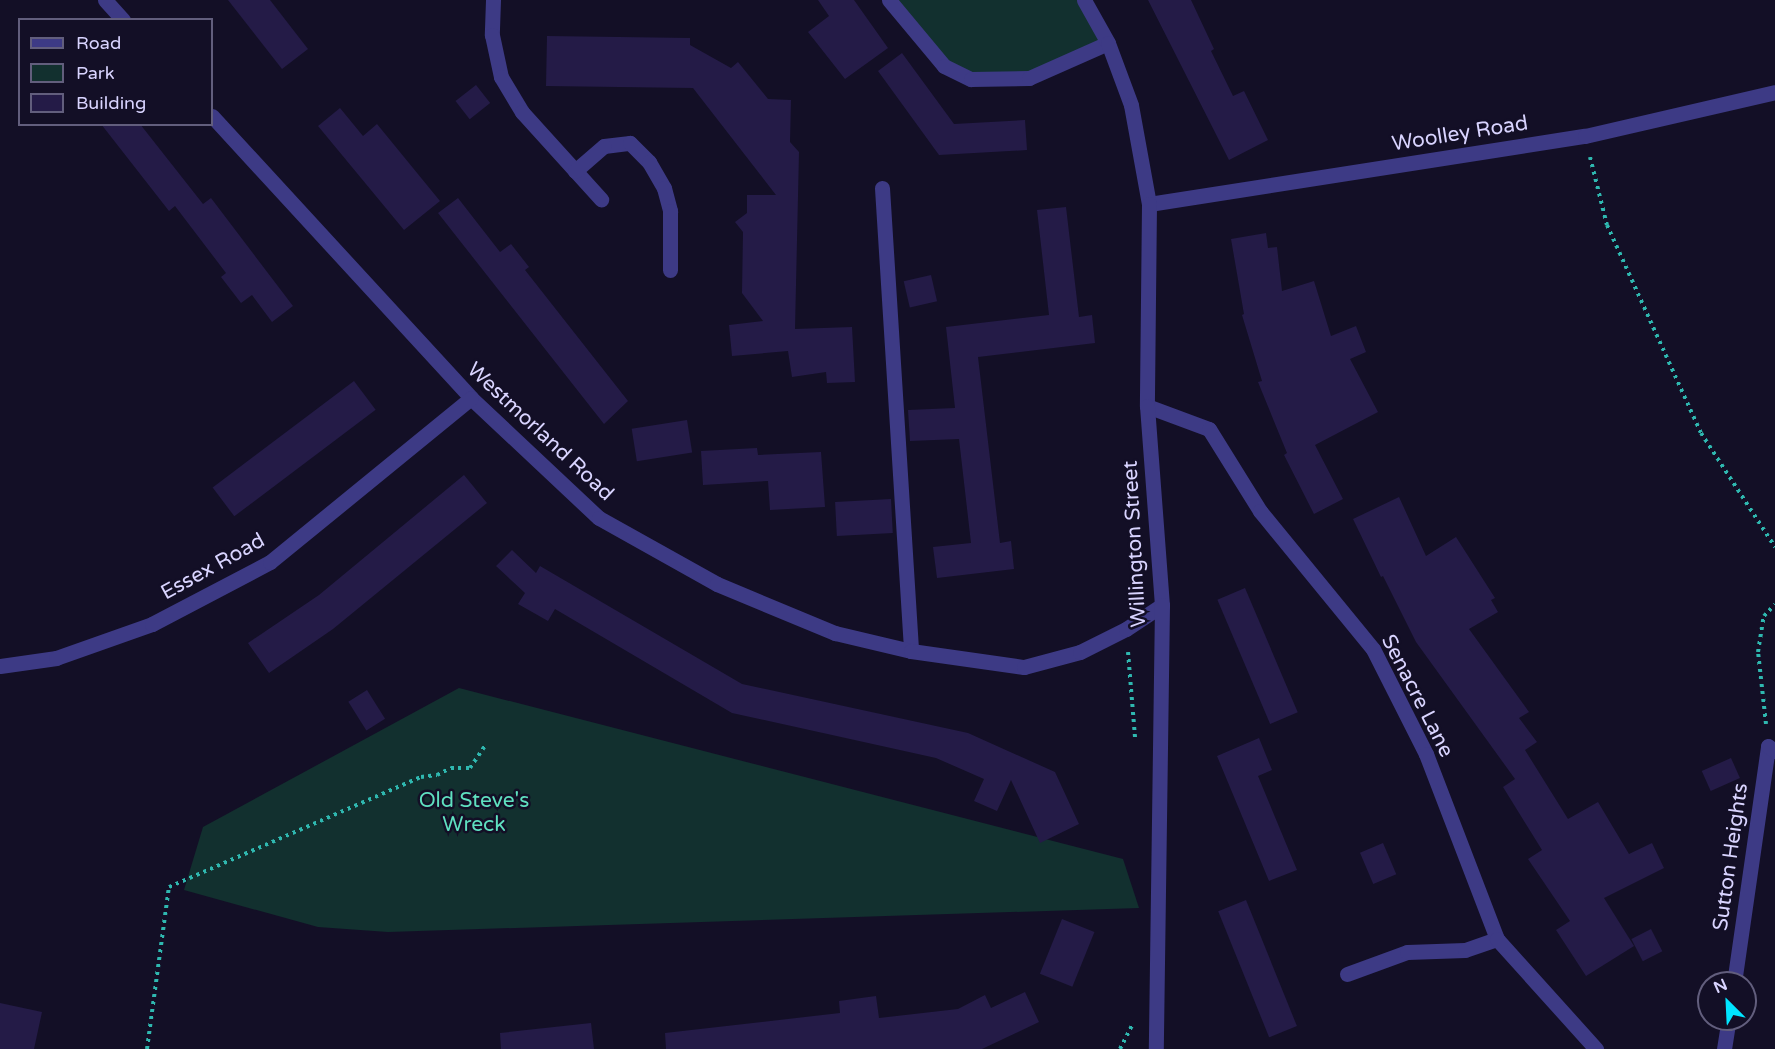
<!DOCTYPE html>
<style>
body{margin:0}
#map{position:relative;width:1775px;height:1049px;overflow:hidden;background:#130f26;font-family:"Varela Round",sans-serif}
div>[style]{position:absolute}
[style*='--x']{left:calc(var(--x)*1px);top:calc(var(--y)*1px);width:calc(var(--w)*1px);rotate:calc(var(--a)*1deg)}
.green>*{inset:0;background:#12302f}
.building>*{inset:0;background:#241b47;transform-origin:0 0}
.path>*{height:4px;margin-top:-2px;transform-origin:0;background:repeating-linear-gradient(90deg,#2fb8b0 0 3px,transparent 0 7.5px)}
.service>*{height:15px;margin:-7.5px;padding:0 7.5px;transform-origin:7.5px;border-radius:7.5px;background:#3d3a85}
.minor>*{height:15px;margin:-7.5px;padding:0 7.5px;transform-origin:7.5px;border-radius:7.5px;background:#3d3a85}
.tertiary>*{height:15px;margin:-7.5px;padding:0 7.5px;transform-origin:7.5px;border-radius:7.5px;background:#3d3a85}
span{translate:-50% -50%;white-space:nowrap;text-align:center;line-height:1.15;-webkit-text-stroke:5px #130f26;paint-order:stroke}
.street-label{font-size:21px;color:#d9d4ff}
.park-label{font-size:21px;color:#5fe0c0}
.legend{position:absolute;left:18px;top:18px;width:195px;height:108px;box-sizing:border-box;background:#130f26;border:2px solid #625e7d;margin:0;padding:8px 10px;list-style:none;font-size:18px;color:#d9d4ff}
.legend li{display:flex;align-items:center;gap:12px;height:30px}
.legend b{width:30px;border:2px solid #625e7d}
.north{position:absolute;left:1697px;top:971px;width:60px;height:60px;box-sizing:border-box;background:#130f26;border:2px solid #625e7d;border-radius:50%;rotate:336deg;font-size:16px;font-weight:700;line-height:24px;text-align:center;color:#d9d4ff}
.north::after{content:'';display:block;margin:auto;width:21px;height:27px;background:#00e5ff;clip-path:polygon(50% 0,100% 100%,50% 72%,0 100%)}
</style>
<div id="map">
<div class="green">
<div style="clip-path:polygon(889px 0,1084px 0,1108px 43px,1029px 78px,971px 79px,944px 66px)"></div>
<div style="clip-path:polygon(459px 688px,1123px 859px,1139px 908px,388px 932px,318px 927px,184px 890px,203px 827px)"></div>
</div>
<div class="building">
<div style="clip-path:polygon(228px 0,270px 0,308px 49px,282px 69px)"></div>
<div style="clip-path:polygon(818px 0,854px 0,888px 48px,845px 79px,808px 32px,829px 16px)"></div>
<div style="clip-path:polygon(1148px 0,1191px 0,1214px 49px,1211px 51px,1233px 96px,1244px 91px,1268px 140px,1229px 160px)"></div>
<div style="clip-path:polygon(547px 36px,690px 38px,690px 45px,731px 68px,738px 62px,768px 99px,791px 100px,790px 142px,799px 152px,795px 329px,852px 327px,855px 382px,827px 383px,826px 372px,792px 377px,788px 351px,732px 356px,729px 325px,763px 321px,742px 293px,743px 232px,735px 222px,747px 213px,747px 195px,776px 195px,693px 88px,546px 86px)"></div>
<div style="clip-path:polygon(902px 53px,954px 124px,1025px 120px,1027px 150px,939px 155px,878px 71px)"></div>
<div style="left:476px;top:85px;width:23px;height:26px;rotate:52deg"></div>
<div style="clip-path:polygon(340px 108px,363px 136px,377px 124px,440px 201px,404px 230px,318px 126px)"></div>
<div style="clip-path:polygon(101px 124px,140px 124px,203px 204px,211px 198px,293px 306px,272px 322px,252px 295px,241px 303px,221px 277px,226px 273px,175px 206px,169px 211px)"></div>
<div style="clip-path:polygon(458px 198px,500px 252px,511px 244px,529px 267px,525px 270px,628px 401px,604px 424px,438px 213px)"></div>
<div style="clip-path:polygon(1066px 207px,1079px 317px,1092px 315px,1095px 343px,978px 357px,1000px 543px,1011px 541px,1014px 569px,937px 578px,933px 547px,971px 543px,959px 439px,910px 441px,908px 410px,955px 408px,946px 327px,1049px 315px,1037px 210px)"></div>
<div style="clip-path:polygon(1266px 233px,1268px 248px,1277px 247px,1282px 291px,1314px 281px,1331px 336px,1356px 326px,1366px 352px,1350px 359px,1378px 412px,1315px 445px,1343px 499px,1314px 514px,1284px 455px,1287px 453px,1258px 382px,1262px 381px,1242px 315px,1244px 314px,1231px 239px)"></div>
<div style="left:931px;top:275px;width:27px;height:28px;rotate:77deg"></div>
<div style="left:354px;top:381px;width:36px;height:177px;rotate:53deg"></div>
<div style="left:687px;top:420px;width:33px;height:56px;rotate:81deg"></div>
<div style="clip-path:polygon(757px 448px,758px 455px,821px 452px,825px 507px,770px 510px,768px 481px,703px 485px,701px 451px)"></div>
<div style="clip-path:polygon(464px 475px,487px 503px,333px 629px,269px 673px,248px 643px,319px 595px)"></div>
<div style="clip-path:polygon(1399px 497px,1426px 556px,1456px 537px,1495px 598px,1491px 600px,1498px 612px,1469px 629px,1529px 712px,1519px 718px,1537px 742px,1525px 750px,1568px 819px,1598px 802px,1629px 854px,1652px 843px,1664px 868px,1604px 898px,1634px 946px,1586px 976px,1556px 930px,1570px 921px,1528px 859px,1542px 850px,1503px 787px,1515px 779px,1416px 642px,1383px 576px,1381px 577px,1353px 519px)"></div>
<div style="left:891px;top:499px;width:34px;height:56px;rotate:87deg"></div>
<div style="clip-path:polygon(512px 550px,536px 573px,540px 566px,742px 684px,968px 733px,1055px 772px,1079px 824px,1040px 843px,1011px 780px,997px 811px,974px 801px,984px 779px,936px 758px,732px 713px,555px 609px,548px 621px,518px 604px,525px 593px,496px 566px)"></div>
<div style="left:1245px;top:588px;width:135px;height:30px;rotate:67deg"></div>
<div style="left:367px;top:690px;width:34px;height:22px;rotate:58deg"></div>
<div style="clip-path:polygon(1259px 738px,1272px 770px,1258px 776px,1297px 870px,1269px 881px,1217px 756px)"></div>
<div style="left:1731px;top:758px;width:22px;height:32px;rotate:66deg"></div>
<div style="left:1383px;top:843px;width:34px;height:25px;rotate:67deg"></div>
<div style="left:1246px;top:900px;width:136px;height:30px;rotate:68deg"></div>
<div style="left:1062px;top:919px;width:35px;height:59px;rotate:22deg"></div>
<div style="left:1651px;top:929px;width:25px;height:22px;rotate:63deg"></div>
<div style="clip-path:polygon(1025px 992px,1039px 1022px,982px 1049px,666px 1049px,665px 1033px,840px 1013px,839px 1001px,876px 996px,879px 1018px,958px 1009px,985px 995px,991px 1008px)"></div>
<div style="clip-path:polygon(0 1003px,42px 1012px,34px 1049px,0 1049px)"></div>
<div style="clip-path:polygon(591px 1023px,594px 1049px,501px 1049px,500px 1033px)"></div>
</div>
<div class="path">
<div style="--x:1590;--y:157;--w:70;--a:76"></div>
<div style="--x:1607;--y:225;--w:228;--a:65.7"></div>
<div style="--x:1701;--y:433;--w:136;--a:57"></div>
<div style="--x:1128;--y:652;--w:86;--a:85.3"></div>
<div style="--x:1766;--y:724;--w:72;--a:-96.3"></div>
<div style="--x:1758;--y:652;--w:36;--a:-81"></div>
<div style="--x:1764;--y:616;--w:16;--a:-47"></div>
<div style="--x:147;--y:1049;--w:163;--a:-82.3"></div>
<div style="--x:169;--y:887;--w:275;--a:-23.6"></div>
<div style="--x:421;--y:777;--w:16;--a:-7"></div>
<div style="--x:437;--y:775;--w:16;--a:-27"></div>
<div style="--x:451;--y:768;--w:19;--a:0"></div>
<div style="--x:470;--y:768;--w:27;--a:-56"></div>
<div style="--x:1120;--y:1049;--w:29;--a:-63"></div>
</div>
<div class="service">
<div style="--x:604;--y:146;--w:26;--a:-7"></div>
<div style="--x:630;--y:143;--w:27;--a:45"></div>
<div style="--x:649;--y:162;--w:30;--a:60"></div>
<div style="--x:664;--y:188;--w:24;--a:75"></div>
<div style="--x:670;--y:211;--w:59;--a:90"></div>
<div style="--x:882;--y:188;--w:464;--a:86.4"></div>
<div style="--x:1347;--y:974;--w:64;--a:-20.1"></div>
<div style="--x:1407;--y:952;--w:58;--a:-2"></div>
<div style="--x:1465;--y:950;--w:34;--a:-19"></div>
</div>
<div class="minor">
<div style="--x:105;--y:0;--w:27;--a:48"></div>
<div style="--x:493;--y:0;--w:35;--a:92"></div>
<div style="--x:492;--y:35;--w:43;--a:77.9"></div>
<div style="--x:501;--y:77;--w:41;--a:59"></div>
<div style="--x:522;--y:112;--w:118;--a:47.8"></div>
<div style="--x:889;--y:0;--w:86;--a:50.2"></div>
<div style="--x:944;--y:66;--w:30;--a:26"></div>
<div style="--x:971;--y:79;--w:58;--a:-1"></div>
<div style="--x:1029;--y:78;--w:86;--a:-23.9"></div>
<div style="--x:212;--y:116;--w:383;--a:47.4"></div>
<div style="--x:471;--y:398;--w:175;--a:43.2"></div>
<div style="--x:599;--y:518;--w:135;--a:29.2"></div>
<div style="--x:717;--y:584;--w:128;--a:22.6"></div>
<div style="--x:835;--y:633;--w:78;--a:13.3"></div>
<div style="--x:911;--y:651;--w:114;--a:8.1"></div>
<div style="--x:1024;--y:667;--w:58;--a:-15"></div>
<div style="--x:1080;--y:652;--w:51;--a:-26.6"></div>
<div style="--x:1126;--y:629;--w:43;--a:-33.7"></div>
<div style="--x:575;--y:171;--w:38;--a:-41"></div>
<div style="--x:1149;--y:204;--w:441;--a:-8.9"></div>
<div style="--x:1585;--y:136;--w:195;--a:-13"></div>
<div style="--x:1147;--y:406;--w:66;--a:20.4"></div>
<div style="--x:1209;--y:429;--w:97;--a:58.1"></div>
<div style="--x:1260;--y:511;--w:178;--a:50.7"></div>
<div style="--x:1373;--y:649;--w:118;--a:63.2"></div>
<div style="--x:1426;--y:754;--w:198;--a:69"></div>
<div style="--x:1497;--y:939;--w:148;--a:48"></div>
<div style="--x:0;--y:666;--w:57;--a:-8.1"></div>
<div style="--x:56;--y:658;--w:102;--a:-19.5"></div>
<div style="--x:152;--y:624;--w:133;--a:-27.7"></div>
<div style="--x:270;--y:562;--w:259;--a:-39.2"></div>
<div style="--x:1734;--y:983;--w:239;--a:-81.8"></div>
<div style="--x:1768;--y:746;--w:9;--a:36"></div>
<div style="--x:1724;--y:1049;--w:30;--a:-81"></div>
</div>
<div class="tertiary">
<div style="--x:1084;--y:0;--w:49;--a:60.8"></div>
<div style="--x:1108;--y:43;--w:66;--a:69.6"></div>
<div style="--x:1131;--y:105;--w:101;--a:79.7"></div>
<div style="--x:1149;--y:204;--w:202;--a:90.6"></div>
<div style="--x:1147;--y:406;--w:200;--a:85.7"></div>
<div style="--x:1162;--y:605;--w:444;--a:90.8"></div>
</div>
<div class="street-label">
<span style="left:1460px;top:134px;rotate:-9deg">Woolley Road</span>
<span style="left:540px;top:432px;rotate:43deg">Westmorland Road</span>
<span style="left:1135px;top:544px;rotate:-93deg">Willington Street</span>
<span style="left:213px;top:567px;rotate:-29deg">Essex Road</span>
<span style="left:1417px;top:696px;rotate:63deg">Senacre Lane</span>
<span style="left:1731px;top:857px;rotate:-82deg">Sutton Heights</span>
</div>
<div class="park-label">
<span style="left:474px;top:813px">Old Steve's<br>Wreck</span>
</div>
<ul class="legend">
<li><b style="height:8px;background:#3d3a85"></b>Road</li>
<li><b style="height:16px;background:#12302f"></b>Park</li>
<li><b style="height:16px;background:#241b47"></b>Building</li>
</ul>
<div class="north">N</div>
</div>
